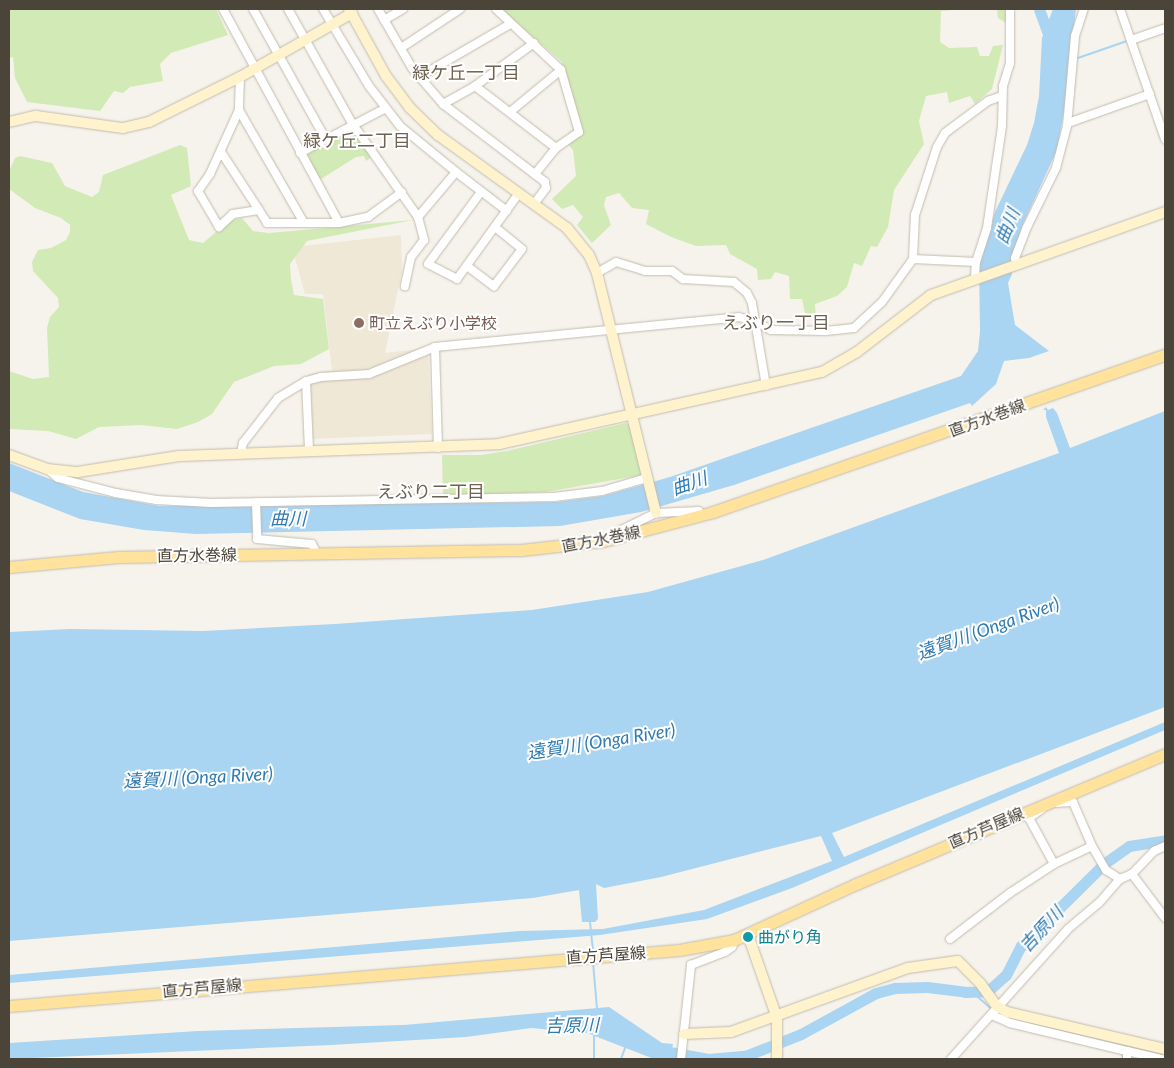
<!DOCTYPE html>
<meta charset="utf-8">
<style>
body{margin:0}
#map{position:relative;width:1174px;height:1068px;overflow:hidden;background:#f6f3ec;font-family:Lato,"Noto Sans JP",sans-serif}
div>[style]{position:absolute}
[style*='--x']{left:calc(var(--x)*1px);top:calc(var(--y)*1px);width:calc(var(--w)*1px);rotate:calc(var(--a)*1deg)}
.education>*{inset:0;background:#efe8d6}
.green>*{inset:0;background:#d2eab5}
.water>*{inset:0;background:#a9d4f2}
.stream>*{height:2px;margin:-1px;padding:0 1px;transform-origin:1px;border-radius:1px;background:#a9d4f2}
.river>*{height:11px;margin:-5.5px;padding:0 5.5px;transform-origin:5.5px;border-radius:5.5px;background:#a9d4f2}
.roads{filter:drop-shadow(0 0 1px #c2bbae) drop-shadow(0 0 1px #c2bbae)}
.street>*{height:8px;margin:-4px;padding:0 4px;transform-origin:4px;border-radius:4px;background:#fff}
.secondary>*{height:10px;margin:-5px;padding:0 5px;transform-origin:5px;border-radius:5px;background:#fff3cd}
.primary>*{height:11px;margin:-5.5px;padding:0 5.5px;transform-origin:5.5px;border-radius:5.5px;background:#ffe39c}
.dots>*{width:14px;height:14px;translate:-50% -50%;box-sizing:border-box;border:2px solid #fff;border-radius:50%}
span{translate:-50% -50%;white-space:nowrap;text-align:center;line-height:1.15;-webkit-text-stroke:4px #fff;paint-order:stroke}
.education-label{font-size:16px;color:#785e54}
.left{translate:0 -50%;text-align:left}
.street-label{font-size:16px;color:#4b4439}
.culture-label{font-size:16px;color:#0d838f}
.neighbourhood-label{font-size:18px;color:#6e6250}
.water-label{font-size:18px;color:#2e7ab2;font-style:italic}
.frame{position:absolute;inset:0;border:10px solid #4b4439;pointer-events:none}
</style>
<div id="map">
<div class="education">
<div style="clip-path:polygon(401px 235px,402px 270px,385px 353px,428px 348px,432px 434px,310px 439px,309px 374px,332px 370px,323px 294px,305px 294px,292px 247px)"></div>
</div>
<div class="green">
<div style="clip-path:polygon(9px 9px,216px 9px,228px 35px,171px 53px,160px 64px,163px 81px,130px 87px,123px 93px,114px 91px,100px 111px,27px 102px,15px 78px,13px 57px,9px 58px)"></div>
<div style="clip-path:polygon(501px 9px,963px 9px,941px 11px,940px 42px,949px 48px,977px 47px,980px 56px,989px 56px,993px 46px,1003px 45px,992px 89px,975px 104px,970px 96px,949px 103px,947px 92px,926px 96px,919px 121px,924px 144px,894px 190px,888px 227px,877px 247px,871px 246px,862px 266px,854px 263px,847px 287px,837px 296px,815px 304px,816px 318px,805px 313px,802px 299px,790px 299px,789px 276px,775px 272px,771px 279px,758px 280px,757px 269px,730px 254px,726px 245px,696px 246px,671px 237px,646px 224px,649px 210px,632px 208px,619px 193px,606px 197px,604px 205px,611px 225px,592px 243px,577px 225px,583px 217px,573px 205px,562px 209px,552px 199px,576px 176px,573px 150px,563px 139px,580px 124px,562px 62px)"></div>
<div style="clip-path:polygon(997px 9px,1006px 9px,1008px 24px,998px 18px)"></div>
<div style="clip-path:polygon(348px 130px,354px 130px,372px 157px,366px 161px,364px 156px,356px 157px,318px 181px,305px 154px)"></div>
<div style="clip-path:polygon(180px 145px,187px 148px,191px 186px,171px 195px,189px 240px,203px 243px,229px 221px,242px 218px,253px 231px,269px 233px,413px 220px,307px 241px,290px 264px,291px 280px,294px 295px,323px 299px,329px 349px,301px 364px,274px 366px,234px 382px,212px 414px,198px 422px,177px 429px,141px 425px,99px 427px,76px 439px,48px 431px,9px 429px,9px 371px,33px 379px,49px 377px,47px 328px,50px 317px,59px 307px,58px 298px,33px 271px,32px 262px,38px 250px,51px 248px,66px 240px,70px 232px,70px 225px,61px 218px,35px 208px,9px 189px,9px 171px,15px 158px,20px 156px,52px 163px,65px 186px,92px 197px,99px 192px,103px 175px)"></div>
<div style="clip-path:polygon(626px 423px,631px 427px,642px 475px,546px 492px,443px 496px,442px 455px,481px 455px,507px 451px)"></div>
</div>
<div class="water">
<div style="clip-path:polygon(1053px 9px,1076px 9px,1064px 111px,1057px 150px,1024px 222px,1011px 258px,1012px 274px,1008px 283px,1015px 325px,1049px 351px,1029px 358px,1004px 361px,996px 384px,972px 406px,970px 403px,734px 485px,641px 512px,560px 526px,196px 534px,144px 530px,80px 519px,9px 491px,9px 463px,83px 492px,159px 506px,556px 502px,603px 496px,670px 477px,961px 376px,978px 351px,980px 331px,979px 263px,995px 212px,1027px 145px,1034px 123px,1039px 96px,1042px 38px)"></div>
<div style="clip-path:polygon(1046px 407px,1048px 410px,1053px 408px,1057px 413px,1070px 448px,1165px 411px,1165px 707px,832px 833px,844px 857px,1165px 722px,1165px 730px,792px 888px,707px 919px,600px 935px,9px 983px,9px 975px,520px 931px,603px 929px,704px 910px,832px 861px,821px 836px,661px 877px,604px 888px,596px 884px,598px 919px,595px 922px,582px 922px,579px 890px,533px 898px,9px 941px,9px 632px,70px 629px,203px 631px,335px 624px,532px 610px,648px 592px,763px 560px,1059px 453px,1046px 417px,1046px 410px,1043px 410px)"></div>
<div style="clip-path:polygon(609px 1007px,662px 1043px,673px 1044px,670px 1059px,654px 1059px,587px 1033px,531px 1028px,466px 1037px,331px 1045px,9px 1059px,9px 1043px,198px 1031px,404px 1025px)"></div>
</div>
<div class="stream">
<div style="--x:1075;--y:59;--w:55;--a:-19.1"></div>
<div style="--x:590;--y:922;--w:30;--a:84"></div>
<div style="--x:593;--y:962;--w:47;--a:85.1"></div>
<div style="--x:972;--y:992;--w:28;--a:41"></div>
<div style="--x:594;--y:1034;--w:25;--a:90"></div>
<div style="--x:1122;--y:1052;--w:7;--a:82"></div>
<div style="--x:621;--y:1059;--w:15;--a:-70"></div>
</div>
<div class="river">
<div style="--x:1039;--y:9;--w:35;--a:70"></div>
<div style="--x:658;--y:1050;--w:51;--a:10.2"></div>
<div style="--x:708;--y:1059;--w:37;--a:-5"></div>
<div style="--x:745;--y:1056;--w:60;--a:-21.4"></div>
<div style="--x:801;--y:1034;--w:85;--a:-28.7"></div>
<div style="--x:876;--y:993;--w:20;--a:-15"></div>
<div style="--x:895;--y:988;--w:32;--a:-2"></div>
<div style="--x:927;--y:987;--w:38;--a:7"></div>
<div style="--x:965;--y:992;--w:23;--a:-2"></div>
<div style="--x:988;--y:991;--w:24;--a:-42"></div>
<div style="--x:1006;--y:975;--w:33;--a:-63"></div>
<div style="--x:1021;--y:946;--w:118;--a:-44.7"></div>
<div style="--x:1105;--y:863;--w:29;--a:-35"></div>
<div style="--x:1129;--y:846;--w:36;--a:-9"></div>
</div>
<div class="roads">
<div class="street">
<div style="--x:223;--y:9;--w:243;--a:61.5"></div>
<div style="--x:253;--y:9;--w:148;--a:60.8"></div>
<div style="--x:288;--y:9;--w:131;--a:60.7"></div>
<div style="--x:352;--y:123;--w:115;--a:54.9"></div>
<div style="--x:418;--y:217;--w:24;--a:75"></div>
<div style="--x:424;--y:240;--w:21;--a:127"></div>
<div style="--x:411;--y:257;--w:30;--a:102"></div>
<div style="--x:323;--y:9;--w:90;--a:59.1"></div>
<div style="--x:369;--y:86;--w:51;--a:52.2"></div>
<div style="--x:400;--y:126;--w:72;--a:39.4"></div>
<div style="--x:456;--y:172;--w:59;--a:130.2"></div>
<div style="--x:378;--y:9;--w:68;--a:60"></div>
<div style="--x:412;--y:68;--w:48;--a:49.3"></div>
<div style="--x:443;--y:104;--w:128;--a:37.4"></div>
<div style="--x:545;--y:182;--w:6;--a:81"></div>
<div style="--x:546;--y:188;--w:20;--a:127"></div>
<div style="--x:1120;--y:9;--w:138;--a:70.9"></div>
<div style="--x:384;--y:20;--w:22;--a:-30"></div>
<div style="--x:1131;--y:40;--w:36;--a:-19"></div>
<div style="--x:401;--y:48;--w:71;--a:-33.5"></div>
<div style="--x:240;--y:77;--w:33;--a:92"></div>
<div style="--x:239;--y:110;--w:70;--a:114.4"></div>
<div style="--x:210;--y:174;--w:21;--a:125"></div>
<div style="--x:198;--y:191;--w:42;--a:59.7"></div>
<div style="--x:219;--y:227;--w:19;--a:-43"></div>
<div style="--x:233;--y:214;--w:26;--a:-9"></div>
<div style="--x:259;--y:210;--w:15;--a:58"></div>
<div style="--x:267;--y:223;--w:72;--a:0"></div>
<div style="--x:339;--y:223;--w:30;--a:-12"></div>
<div style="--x:368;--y:217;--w:42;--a:-36.3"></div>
<div style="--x:419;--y:77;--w:105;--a:-30.2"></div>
<div style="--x:475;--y:86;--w:102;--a:37.4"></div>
<div style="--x:556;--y:148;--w:28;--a:-35"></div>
<div style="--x:579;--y:132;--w:65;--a:-106.2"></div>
<div style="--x:561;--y:70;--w:89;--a:-136.8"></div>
<div style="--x:443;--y:104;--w:37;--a:-29"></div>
<div style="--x:475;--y:86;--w:73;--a:-36.1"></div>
<div style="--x:239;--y:110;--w:130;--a:60.1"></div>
<div style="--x:510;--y:112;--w:66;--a:-39.5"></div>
<div style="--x:1068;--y:123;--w:87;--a:-19.5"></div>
<div style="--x:221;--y:152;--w:69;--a:56.8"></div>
<div style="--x:300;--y:153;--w:97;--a:-27.6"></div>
<div style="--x:456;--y:172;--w:64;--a:37.4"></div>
<div style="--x:535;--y:174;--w:33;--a:-51"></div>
<div style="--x:481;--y:192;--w:89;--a:126.4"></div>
<div style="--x:428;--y:264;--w:33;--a:27"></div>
<div style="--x:457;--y:279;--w:106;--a:-54.2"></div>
<div style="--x:913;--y:259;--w:63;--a:2.7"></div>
<div style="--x:1017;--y:264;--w:6;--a:-108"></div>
<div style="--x:1015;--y:258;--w:33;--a:-69"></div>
<div style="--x:1027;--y:227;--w:66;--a:-63.8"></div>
<div style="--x:1056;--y:168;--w:43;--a:-75.3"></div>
<div style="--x:1067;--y:126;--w:90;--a:-84.9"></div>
<div style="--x:1075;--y:36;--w:28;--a:-72"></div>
<div style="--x:467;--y:266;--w:34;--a:37"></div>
<div style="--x:494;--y:286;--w:46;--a:-52.9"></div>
<div style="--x:522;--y:249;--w:35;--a:-141"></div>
<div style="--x:597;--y:273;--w:22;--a:-30"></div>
<div style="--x:616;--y:262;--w:30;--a:17"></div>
<div style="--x:645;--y:271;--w:27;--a:0"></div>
<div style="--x:672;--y:271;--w:14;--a:36"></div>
<div style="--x:683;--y:279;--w:51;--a:3.4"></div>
<div style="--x:734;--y:282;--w:17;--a:40"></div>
<div style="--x:747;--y:293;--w:11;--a:63"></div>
<div style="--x:752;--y:303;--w:84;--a:80.4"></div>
<div style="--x:975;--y:279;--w:17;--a:-87"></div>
<div style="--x:976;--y:262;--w:36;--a:-72"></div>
<div style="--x:987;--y:228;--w:103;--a:-81.6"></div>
<div style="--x:1002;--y:126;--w:40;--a:-88.6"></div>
<div style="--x:1003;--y:86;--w:24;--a:-73"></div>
<div style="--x:1010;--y:63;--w:54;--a:-90"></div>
<div style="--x:435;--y:347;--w:101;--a:88.3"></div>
<div style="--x:306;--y:381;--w:70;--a:87.5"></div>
<div style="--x:241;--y:454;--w:11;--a:-80"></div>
<div style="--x:243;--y:443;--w:57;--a:-52.1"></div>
<div style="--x:278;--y:398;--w:33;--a:-31"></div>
<div style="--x:306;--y:381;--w:16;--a:-15"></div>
<div style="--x:321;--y:377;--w:48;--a:-3.6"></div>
<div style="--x:369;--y:374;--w:71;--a:-22.2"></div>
<div style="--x:435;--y:347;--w:305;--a:-5.6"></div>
<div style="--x:739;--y:317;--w:19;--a:16"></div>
<div style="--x:757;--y:322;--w:16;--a:30"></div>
<div style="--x:771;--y:330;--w:55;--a:1"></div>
<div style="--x:826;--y:331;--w:28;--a:-6"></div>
<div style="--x:854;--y:328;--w:38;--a:-43"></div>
<div style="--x:882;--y:302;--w:53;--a:-54.2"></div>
<div style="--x:913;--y:259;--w:44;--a:-87.4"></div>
<div style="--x:915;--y:215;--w:71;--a:-72.1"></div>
<div style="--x:937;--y:147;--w:16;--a:-60"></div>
<div style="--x:945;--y:133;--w:54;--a:-36.7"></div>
<div style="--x:988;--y:101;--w:15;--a:-20"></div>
<div style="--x:47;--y:469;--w:14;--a:39"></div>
<div style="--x:58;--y:478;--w:60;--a:14.5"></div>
<div style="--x:116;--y:493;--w:41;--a:9.9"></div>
<div style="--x:156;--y:500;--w:55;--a:3.1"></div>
<div style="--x:211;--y:503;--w:343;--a:-1"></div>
<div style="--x:554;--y:497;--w:48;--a:-7.1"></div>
<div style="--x:602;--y:491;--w:47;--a:-16.1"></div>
<div style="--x:256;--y:502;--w:37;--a:88"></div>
<div style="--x:257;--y:539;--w:55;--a:5.2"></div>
<div style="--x:312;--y:544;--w:11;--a:63"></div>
<div style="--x:617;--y:532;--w:43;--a:-26"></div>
<div style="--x:656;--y:513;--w:43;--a:-2.7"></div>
<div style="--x:1055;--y:803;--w:18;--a:-3"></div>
<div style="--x:1073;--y:802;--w:48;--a:66.6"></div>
<div style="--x:1042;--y:809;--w:16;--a:145"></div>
<div style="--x:1029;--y:818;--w:52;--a:61.5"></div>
<div style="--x:1132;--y:874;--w:55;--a:53.1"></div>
<div style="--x:950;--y:939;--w:76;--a:-37.5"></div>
<div style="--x:1010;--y:893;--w:53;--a:-33.4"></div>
<div style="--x:1054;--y:864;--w:42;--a:-25.3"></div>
<div style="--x:1092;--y:846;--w:28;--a:60"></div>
<div style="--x:1106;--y:870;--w:17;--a:33"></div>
<div style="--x:992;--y:1015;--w:20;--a:24"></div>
<div style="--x:1010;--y:1023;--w:120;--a:13.5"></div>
<div style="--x:681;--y:1059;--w:95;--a:-83.9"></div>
<div style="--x:691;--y:965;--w:36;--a:-21"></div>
<div style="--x:725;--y:952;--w:9;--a:-36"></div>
<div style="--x:732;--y:947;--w:7;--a:-74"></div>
<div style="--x:951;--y:1059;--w:176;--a:-48"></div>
<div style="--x:1069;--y:928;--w:39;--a:-40"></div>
<div style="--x:1099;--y:903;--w:32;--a:-49"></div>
<div style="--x:1120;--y:879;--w:13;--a:-23"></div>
<div style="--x:1132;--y:874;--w:32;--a:-46"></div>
<div style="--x:1154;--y:851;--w:12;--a:-24"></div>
<div style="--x:1127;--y:1059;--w:8;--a:-90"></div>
<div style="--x:1127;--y:1051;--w:36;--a:13"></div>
</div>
<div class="secondary">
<div style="--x:349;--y:9;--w:77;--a:61.1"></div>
<div style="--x:386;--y:76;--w:40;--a:53"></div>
<div style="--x:410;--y:108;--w:39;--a:44"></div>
<div style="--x:438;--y:135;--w:159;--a:35.8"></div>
<div style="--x:567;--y:228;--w:35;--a:51"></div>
<div style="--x:589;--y:255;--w:20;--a:66"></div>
<div style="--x:597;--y:273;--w:247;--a:76.2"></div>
<div style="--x:9;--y:122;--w:28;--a:-13"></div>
<div style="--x:36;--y:116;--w:88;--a:7.9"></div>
<div style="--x:123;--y:128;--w:27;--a:-13"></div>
<div style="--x:149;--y:122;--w:102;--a:-26.3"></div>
<div style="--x:240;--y:77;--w:129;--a:-29.7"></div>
<div style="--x:9;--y:455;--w:40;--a:20.2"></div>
<div style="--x:47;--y:469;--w:31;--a:6"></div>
<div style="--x:78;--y:472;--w:102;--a:-9"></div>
<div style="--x:179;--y:456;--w:320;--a:-2.1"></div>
<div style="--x:499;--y:444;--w:331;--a:-12.6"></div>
<div style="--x:822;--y:372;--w:40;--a:-29.7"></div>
<div style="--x:857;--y:352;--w:93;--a:-37.6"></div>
<div style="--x:931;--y:295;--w:248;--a:-19.5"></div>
<div style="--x:748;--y:935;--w:88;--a:70.7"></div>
<div style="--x:777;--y:1018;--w:41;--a:90"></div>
<div style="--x:684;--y:1034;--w:47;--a:-2.4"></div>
<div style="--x:731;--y:1032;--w:188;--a:-19.9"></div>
<div style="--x:908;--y:968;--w:50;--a:-8"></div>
<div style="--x:958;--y:961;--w:31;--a:45"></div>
<div style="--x:980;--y:983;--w:29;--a:54"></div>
<div style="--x:997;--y:1006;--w:12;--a:31"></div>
<div style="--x:1007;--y:1012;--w:162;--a:13.2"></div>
</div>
<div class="primary">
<div style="--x:9;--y:567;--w:110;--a:-5.2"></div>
<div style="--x:119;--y:557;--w:402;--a:-1"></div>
<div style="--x:521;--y:550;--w:82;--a:-6.3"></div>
<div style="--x:603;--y:541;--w:114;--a:-14.8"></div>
<div style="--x:713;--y:512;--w:478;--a:-19.2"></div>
<div style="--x:9;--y:1006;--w:672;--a:-4.78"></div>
<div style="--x:679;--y:950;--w:56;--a:-10.3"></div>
<div style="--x:734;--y:940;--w:134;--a:-24.7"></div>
<div style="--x:856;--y:884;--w:335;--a:-22.8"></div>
</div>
</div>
<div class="dots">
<div style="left:359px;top:323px;background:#8d6e63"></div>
<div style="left:748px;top:937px;background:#0f9aa8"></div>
</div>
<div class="education-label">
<span class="left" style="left:369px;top:323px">町立えぶり小学校</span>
</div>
<div class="street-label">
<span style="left:987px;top:418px;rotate:-20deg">直方水巻線</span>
<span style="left:601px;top:539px;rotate:-11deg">直方水巻線</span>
<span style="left:197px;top:555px;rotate:-1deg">直方水巻線</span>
<span style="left:986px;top:828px;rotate:-23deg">直方芦屋線</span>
<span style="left:606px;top:955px;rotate:-4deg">直方芦屋線</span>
<span style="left:202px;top:988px;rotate:-5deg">直方芦屋線</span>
</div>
<div class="culture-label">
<span class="left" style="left:758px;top:937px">曲がり角</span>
</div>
<div class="neighbourhood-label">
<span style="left:466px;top:72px">緑ケ丘一丁目</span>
<span style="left:357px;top:140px">緑ケ丘二丁目</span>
<span style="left:776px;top:322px">えぶり一丁目</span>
<span style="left:431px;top:491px">えぶり二丁目</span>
</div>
<div class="water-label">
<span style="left:1007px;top:226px;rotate:-68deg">曲川</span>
<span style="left:689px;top:483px;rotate:-19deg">曲川</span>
<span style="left:288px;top:518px">曲川</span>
<span style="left:988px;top:628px;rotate:-20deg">遠賀川 (Onga River)</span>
<span style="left:601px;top:741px;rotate:-9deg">遠賀川 (Onga River)</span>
<span style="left:198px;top:777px;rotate:-3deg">遠賀川 (Onga River)</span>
<span style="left:1041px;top:929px;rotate:-47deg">吉原川</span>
<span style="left:572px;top:1025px;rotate:-1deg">吉原川</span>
</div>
<div class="frame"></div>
</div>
